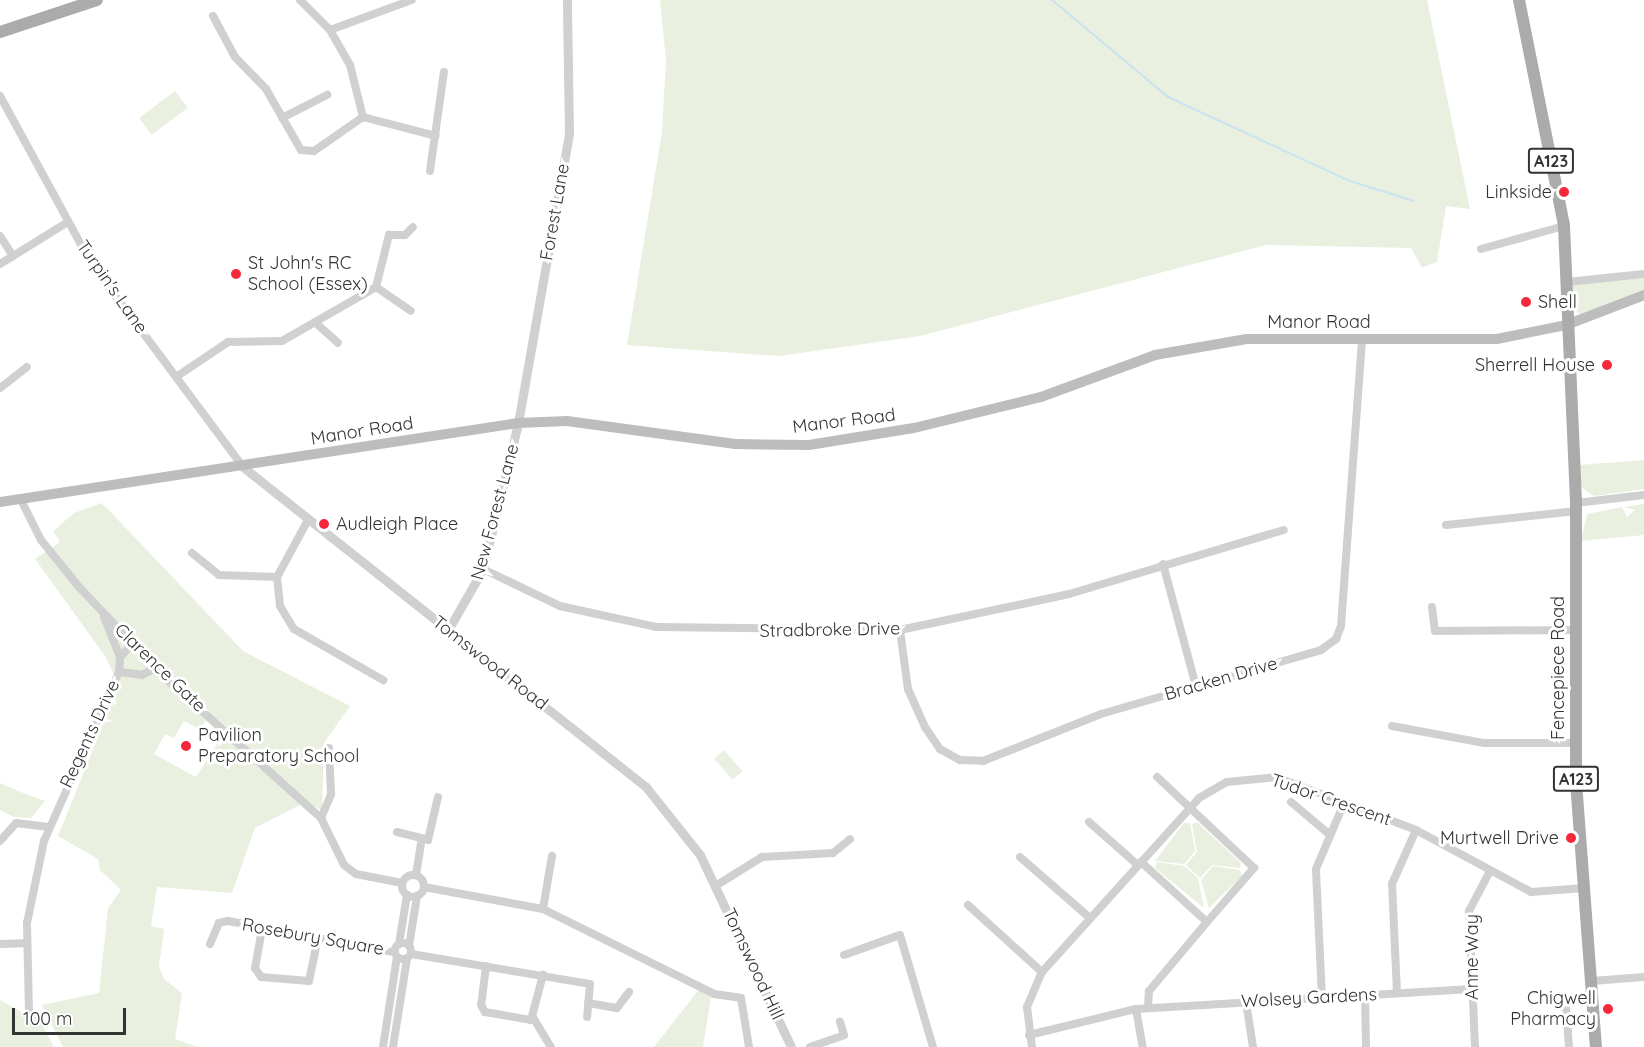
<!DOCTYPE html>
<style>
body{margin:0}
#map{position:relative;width:1644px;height:1047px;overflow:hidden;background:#fff;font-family:Quicksand,sans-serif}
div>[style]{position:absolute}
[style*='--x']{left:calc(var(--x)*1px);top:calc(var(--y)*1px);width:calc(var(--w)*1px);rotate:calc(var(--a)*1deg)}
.green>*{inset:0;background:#e9f0e0;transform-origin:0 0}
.stream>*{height:2px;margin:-1px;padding:0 1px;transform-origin:1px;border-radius:1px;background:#cbe3f1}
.minor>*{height:8px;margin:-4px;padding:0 4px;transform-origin:4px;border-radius:4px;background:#d0d0d0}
.minor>.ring{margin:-4px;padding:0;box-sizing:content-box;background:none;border:8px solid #d0d0d0;border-radius:50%}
.tertiary>*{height:9px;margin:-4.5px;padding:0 4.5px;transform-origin:4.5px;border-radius:4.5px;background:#d0d0d0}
.secondary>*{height:10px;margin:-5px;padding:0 5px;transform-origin:5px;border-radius:5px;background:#bdbdbd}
.primary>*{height:12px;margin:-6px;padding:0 6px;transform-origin:6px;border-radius:6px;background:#ababab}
.dots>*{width:16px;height:16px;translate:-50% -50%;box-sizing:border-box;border:3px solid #fff;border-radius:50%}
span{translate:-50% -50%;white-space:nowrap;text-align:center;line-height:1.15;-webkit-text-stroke:6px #fff;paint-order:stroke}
.shield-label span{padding:2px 4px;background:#fff;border:2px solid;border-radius:4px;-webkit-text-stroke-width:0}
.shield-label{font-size:16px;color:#333;font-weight:700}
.poi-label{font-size:18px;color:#333}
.right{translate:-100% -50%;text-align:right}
.left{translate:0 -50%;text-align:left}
.street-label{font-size:18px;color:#333}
.scale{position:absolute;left:12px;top:1008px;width:114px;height:27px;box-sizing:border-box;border:3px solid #333;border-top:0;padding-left:8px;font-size:18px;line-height:21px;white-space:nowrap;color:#333;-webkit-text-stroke:4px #fff;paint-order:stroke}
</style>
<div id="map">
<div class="green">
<div style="clip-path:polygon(660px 0,1427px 0,1470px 209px,1446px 206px,1437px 262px,1422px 268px,1411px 248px,1266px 245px,920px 336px,779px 356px,627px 345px,662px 132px,666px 59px)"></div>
<div style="left:175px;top:91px;width:21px;height:45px;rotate:53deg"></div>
<div style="clip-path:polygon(1644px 278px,1644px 291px,1580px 314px,1572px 308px,1571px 284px)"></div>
<div style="clip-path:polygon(1644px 460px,1644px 489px,1594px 496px,1581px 487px,1579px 465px)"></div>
<div style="clip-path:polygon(evenodd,102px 503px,243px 651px,350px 706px,324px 743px,322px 810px,306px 802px,255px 828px,232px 893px,157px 887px,151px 926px,164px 929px,159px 966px,164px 979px,182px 993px,175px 1039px,198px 1047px,63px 1047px,42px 1005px,99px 993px,108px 908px,121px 890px,100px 870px,98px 859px,58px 836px,119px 685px,105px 656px,35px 559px,60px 542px,53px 531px,74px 513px,102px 503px,184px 721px,199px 729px,206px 721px,223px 735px,196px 777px,154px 754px,165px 734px,174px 738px,184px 721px)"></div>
<div style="clip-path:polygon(1644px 504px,1644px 535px,1581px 541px,1587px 514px,1622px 507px,1627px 517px,1635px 510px,1624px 507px)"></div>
<div style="left:724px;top:750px;width:28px;height:13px;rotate:49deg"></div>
<div style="clip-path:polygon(0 783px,23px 793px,45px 801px,31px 818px,14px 817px,0 810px)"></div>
<div style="clip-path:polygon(1197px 822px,1241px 863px,1240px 868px,1212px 865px,1200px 878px,1186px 865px,1197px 852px,1192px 824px)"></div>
<div style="clip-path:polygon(1184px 823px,1190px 823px,1195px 851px,1184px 864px,1155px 861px)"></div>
<div style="clip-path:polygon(1157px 862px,1184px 866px,1198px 878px,1204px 908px,1155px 868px)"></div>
<div style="clip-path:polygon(1213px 866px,1240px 870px,1242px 876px,1209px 908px,1201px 880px)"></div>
<div style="clip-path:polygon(700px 988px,711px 997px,703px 1047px,654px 1047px)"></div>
<div style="clip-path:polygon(0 1000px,23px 1013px,34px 1009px,54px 1047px,0 1047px)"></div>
</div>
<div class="stream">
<div style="--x:1052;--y:0;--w:151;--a:39.9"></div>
<div style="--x:1168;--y:97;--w:200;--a:24.8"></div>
<div style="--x:1350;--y:181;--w:67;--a:17.4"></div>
</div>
<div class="minor">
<div style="--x:300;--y:0;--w:42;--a:45"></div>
<div style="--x:330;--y:30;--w:87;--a:-20.1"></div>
<div style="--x:213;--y:16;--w:47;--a:61.8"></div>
<div style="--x:235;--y:57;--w:45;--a:45.9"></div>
<div style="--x:266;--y:89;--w:70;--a:60.2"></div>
<div style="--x:301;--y:150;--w:13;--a:4"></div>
<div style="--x:314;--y:151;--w:60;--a:-34.8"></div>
<div style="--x:330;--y:30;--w:40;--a:60.3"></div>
<div style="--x:350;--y:65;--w:54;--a:76"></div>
<div style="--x:0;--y:96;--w:190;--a:61.4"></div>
<div style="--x:91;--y:263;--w:254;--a:53.3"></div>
<div style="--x:363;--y:117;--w:75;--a:14.6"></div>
<div style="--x:282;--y:118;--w:51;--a:-27.1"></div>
<div style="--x:430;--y:171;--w:100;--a:-82"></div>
<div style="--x:0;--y:236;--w:24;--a:57"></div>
<div style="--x:1481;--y:249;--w:86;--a:-15.5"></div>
<div style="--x:0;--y:264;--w:80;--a:-31.7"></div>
<div style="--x:1567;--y:282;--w:77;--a:-5.9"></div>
<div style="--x:376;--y:287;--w:42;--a:34.4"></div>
<div style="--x:317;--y:324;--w:28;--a:42"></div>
<div style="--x:176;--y:377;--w:63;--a:-33.9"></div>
<div style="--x:228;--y:342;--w:54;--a:-1.1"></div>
<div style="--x:282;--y:341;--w:108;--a:-29.9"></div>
<div style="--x:376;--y:287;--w:54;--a:-76"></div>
<div style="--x:389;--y:235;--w:16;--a:0"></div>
<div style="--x:405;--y:235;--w:11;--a:-45"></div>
<div style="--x:0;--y:388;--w:34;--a:-38"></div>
<div style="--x:21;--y:500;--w:45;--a:63.4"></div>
<div style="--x:41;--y:540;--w:60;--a:51"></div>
<div style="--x:79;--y:587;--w:124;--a:46.6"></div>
<div style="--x:164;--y:677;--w:211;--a:41.9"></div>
<div style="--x:321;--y:818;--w:52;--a:63.9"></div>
<div style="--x:344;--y:865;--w:15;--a:37"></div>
<div style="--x:356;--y:874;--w:47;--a:11.1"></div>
<div style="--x:1576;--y:503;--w:68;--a:-6.7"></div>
<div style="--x:308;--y:520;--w:65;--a:118.5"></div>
<div style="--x:277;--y:577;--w:29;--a:84"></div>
<div style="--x:280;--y:606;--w:27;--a:59"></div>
<div style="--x:294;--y:629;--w:103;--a:29.8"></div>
<div style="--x:1446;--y:525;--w:131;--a:-6.1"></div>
<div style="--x:192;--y:553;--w:35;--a:39"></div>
<div style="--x:219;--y:575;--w:58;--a:2"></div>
<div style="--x:1163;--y:564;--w:126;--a:74.9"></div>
<div style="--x:483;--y:569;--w:85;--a:25.7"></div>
<div style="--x:560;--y:606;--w:98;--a:12.3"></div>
<div style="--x:656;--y:627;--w:244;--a:0.7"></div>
<div style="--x:900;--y:630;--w:173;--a:-12"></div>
<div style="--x:1069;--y:594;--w:224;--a:-16.6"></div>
<div style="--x:1432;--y:607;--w:24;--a:83"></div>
<div style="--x:1435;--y:631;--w:140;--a:-0.4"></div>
<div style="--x:104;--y:617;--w:43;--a:68.2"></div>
<div style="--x:900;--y:630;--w:60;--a:82.3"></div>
<div style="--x:908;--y:689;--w:42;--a:65.9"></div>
<div style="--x:925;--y:727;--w:27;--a:56"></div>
<div style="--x:940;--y:749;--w:23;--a:29"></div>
<div style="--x:960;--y:760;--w:23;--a:2"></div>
<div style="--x:983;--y:761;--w:127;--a:-21.7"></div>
<div style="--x:1101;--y:714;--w:229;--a:-16.2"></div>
<div style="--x:1321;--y:650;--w:19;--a:-36"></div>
<div style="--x:1336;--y:639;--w:14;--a:-69"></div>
<div style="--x:1341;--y:626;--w:288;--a:-85.8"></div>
<div style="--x:119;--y:672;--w:23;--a:7"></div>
<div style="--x:142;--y:675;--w:15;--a:-28"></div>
<div style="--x:1392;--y:726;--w:94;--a:10.5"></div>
<div style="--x:1484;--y:743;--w:91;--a:0"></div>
<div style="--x:1291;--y:802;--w:51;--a:40.2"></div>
<div style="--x:321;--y:818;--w:26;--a:-67"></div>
<div style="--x:331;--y:794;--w:46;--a:-92.5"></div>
<div style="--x:1089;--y:822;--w:65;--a:41.3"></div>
<div style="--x:397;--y:832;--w:32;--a:14"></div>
<div style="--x:428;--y:840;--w:44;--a:-76.9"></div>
<div style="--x:0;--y:841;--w:24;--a:-48"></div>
<div style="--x:16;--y:823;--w:33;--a:7"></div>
<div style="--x:1020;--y:857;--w:93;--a:41.1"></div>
<div style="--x:1141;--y:862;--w:89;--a:42.3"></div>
<div style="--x:1207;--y:922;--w:72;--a:-49"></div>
<div style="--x:1254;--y:868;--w:133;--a:-136.8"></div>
<div class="ring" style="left:402px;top:875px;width:14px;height:14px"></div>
<div style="--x:416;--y:875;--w:33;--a:-81"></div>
<div style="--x:717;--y:885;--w:53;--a:-31.9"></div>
<div style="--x:762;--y:857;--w:71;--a:-3.2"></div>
<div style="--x:833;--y:853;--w:22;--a:-39"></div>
<div style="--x:424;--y:887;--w:121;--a:10.5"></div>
<div style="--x:543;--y:909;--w:191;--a:26.4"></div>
<div style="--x:714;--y:994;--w:27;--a:8"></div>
<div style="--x:741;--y:998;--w:50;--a:80.7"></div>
<div style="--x:968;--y:905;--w:100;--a:42.2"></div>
<div style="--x:543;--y:909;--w:54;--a:-80.4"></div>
<div style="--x:262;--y:929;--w:40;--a:100"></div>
<div style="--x:255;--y:968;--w:11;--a:56"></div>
<div style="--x:261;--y:977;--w:48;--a:4.8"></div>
<div style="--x:309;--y:981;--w:44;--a:-78.2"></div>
<div class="ring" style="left:395px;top:943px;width:8px;height:8px"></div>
<div style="--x:0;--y:944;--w:25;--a:-2"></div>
<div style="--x:210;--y:944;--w:23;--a:-67"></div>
<div style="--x:219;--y:923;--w:9;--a:-13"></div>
<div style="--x:228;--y:921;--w:169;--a:10.6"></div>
<div style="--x:399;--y:944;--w:50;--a:-80.7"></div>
<div style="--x:409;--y:946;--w:51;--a:-80.9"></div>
<div style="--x:411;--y:954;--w:181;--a:9.5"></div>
<div style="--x:590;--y:984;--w:33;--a:95"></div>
<div style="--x:844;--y:955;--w:59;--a:-19.7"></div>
<div style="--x:900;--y:935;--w:117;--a:73.6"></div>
<div style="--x:486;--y:966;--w:39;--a:97"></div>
<div style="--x:481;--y:1005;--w:8;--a:60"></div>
<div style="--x:485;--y:1012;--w:47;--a:9.9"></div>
<div style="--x:531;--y:1020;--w:47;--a:-75.1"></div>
<div style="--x:1592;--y:981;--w:52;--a:-4.4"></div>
<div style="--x:1397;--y:993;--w:109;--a:-92.6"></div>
<div style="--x:1392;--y:884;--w:59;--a:-66"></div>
<div style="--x:1365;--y:995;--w:52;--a:88.9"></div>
<div style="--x:1322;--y:998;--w:129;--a:-92.7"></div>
<div style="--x:1316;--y:869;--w:72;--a:-67"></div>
<div style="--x:1246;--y:1002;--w:46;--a:81.2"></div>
<div style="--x:588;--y:1003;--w:29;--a:10"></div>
<div style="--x:617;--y:1008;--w:20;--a:-53"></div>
<div style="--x:1148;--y:1008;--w:17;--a:-87"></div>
<div style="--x:1149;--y:991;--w:90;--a:-50"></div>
<div style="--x:1136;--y:1009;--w:39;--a:80"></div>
<div style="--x:29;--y:1012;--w:89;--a:-91.3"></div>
<div style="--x:27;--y:923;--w:84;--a:-78.3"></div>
<div style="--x:44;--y:841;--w:185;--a:-66.1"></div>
<div style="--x:119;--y:672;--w:15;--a:-86"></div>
<div style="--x:120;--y:657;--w:18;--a:-47"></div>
<div style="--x:534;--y:1019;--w:33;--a:59"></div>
<div style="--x:1029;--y:1035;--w:110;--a:-13.7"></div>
<div style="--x:1136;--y:1009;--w:336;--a:-3.4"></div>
<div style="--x:383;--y:1047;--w:91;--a:-81.2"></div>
<div style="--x:393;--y:1047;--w:89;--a:-81"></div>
<div style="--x:810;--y:1047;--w:36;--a:-19"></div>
<div style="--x:844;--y:1035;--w:14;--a:-107"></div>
<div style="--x:1032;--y:1047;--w:40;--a:-97.1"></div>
<div style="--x:1027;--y:1007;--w:38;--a:-67"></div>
<div style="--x:1042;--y:972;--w:234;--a:-47.9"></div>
<div style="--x:1199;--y:798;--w:32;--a:-30"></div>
<div style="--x:1227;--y:782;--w:49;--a:-5.8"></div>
<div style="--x:1276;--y:777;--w:150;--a:20.7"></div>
<div style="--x:1416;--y:830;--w:131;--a:28.3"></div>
<div style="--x:1531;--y:892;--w:54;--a:-4.2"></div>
<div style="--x:1475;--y:1047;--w:136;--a:-92.5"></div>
<div style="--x:1469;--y:911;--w:45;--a:-62.3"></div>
<div style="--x:1569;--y:1047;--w:42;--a:-94.1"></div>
<div style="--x:1566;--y:1005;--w:9;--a:-54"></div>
<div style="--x:1571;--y:998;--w:22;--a:-10"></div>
</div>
<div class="tertiary">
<div style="--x:243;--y:467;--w:515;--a:38.45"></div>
<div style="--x:646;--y:787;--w:87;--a:51.5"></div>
<div style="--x:700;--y:855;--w:212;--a:64.6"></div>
<div style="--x:448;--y:630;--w:70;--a:-60.2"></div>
<div style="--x:483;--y:569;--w:150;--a:-76.5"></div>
<div style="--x:518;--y:423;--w:293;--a:-80"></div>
<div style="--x:569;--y:134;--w:134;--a:-90.9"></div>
</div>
<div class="secondary">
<div style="--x:0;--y:502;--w:524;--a:-8.67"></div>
<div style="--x:518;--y:423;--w:49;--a:-2.3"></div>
<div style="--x:567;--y:421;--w:170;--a:7.8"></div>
<div style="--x:735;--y:444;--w:74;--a:0.8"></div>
<div style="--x:809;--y:445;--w:106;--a:-9.2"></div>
<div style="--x:914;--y:428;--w:131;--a:-13.7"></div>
<div style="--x:1041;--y:397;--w:121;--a:-20.2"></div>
<div style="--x:1155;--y:355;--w:93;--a:-9.9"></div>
<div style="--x:1247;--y:339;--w:250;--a:0"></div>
<div style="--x:1497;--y:339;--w:70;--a:-11.5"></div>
<div style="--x:1566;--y:325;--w:84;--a:-21"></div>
</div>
<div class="primary">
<div style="--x:1519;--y:0;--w:230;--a:78.7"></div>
<div style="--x:1564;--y:226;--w:277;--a:87.5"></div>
<div style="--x:1576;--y:503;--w:279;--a:90"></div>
<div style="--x:1576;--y:782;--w:266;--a:85.7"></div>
<div style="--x:0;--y:32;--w:102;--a:-18.3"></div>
</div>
<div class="dots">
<div style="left:1564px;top:192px;background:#f6283b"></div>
<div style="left:236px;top:274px;background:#f6283b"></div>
<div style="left:1526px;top:302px;background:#f6283b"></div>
<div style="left:1607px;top:365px;background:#f6283b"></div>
<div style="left:324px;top:524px;background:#f6283b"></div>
<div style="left:186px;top:746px;background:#f6283b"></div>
<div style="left:1571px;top:838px;background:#f6283b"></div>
<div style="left:1608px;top:1009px;background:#f6283b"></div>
</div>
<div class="shield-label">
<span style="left:1551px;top:161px">A123</span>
<span style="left:1576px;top:779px">A123</span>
</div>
<div class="poi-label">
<span class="right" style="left:1552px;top:192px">Linkside</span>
<span class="left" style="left:248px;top:274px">St John's RC<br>School (Essex)</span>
<span class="left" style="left:1538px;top:302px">Shell</span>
<span class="right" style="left:1595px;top:365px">Sherrell House</span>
<span class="left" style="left:336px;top:524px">Audleigh Place</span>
<span class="left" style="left:198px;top:746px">Pavilion<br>Preparatory School</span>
<span class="right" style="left:1559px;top:838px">Murtwell Drive</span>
<span class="right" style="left:1596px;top:1009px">Chigwell<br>Pharmacy</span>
</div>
<div class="street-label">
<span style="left:555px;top:212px;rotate:-80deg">Forest Lane</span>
<span style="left:112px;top:287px;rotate:55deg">Turpin's Lane</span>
<span style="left:1319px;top:322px">Manor Road</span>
<span style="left:844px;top:421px;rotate:-7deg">Manor Road</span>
<span style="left:362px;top:431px;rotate:-9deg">Manor Road</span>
<span style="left:495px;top:512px;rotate:-75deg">New Forest Lane</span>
<span style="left:830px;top:630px;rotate:-1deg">Stradbroke Drive</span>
<span style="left:490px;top:663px;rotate:38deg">Tomswood Road</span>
<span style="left:160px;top:668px;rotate:44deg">Clarence Gate</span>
<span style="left:1558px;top:668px;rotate:-90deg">Fencepiece Road</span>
<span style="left:1221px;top:679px;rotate:-16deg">Bracken Drive</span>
<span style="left:90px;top:734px;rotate:-65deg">Regents Drive</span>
<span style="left:1331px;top:800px;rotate:19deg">Tudor Crescent</span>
<span style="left:313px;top:937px;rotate:10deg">Rosebury Square</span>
<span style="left:1472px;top:957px;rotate:-90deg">Anne Way</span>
<span style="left:753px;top:964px;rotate:65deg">Tomswood Hill</span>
<span style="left:1309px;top:998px;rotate:-3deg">Wolsey Gardens</span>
</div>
<div class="scale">100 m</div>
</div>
